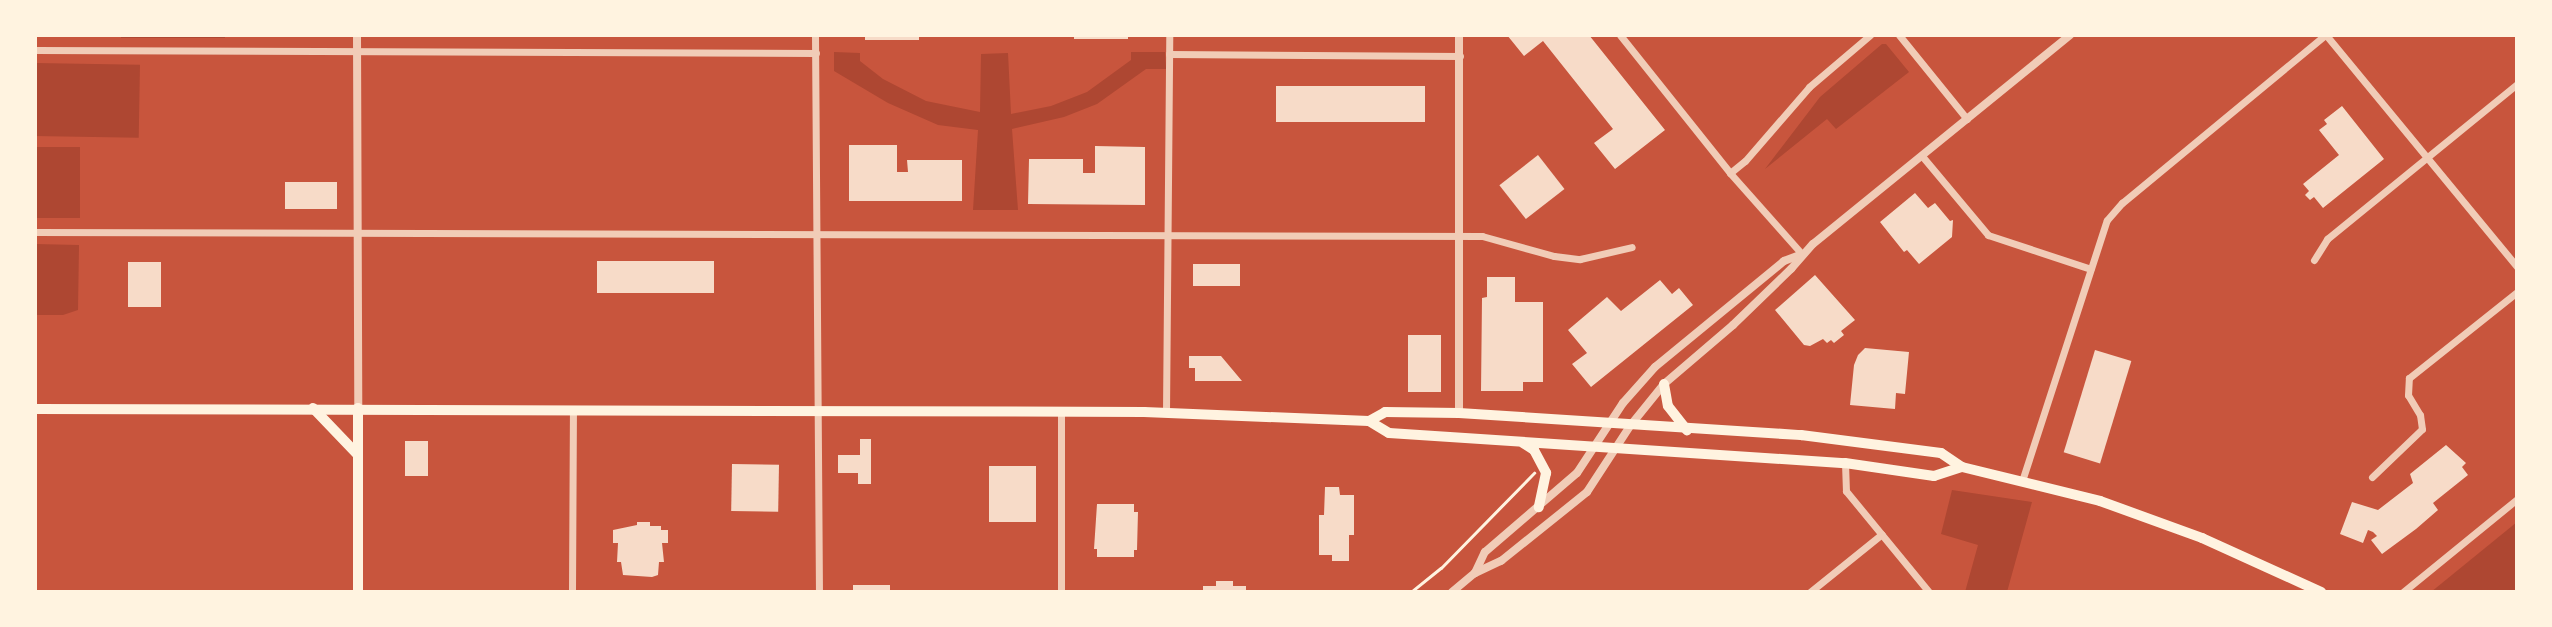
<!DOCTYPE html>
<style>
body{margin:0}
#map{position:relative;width:2552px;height:627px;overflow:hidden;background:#c8553d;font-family:"Noto Sans",sans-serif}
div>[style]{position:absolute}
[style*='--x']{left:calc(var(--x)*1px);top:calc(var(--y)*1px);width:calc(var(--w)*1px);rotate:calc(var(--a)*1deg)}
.green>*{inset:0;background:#ae4732;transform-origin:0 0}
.building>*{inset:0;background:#f7dbc8;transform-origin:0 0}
.path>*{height:2.5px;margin:-1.25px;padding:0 1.25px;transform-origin:1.25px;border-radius:1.25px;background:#fff3e0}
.minor>*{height:7px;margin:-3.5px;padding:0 3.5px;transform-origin:3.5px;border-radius:3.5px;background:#f1ccb7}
.tertiary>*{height:8px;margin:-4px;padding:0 4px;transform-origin:4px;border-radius:4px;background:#f1ccb7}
.secondary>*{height:10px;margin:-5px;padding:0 5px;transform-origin:5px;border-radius:5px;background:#fff3e0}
.primary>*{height:10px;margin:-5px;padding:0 5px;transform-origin:5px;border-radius:5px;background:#fff3e0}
span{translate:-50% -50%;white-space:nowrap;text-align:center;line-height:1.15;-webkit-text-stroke:7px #fff3e0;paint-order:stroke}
.frame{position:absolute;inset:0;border:37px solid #fff3e0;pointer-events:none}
</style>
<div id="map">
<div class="green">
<div style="left:121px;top:35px;width:104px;height:3px"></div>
<div style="clip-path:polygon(1882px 44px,1886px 44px,1909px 72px,1836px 129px,1827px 119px,1765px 169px,1820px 97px)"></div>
<div style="clip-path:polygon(834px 52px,860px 53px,860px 61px,883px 79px,926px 101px,980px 112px,981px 54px,1008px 53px,1011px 114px,1051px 106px,1087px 92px,1131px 60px,1131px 52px,1165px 52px,1166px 69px,1146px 69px,1097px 104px,1064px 117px,1012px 129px,1018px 210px,973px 210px,978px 130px,938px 125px,888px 103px,834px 71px)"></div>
<div style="left:35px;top:63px;width:105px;height:73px;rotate:1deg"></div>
<div style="left:35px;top:147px;width:45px;height:71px"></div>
<div style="clip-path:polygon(35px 244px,79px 245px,78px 310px,63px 315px,35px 315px)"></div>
<div style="clip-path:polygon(1952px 490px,2032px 502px,2007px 592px,1965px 592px,1978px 545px,1941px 534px)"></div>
<div style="clip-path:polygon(2517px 522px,2517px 592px,2431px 592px)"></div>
</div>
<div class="building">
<div style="left:865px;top:35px;width:54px;height:5px"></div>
<div style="left:1074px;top:35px;width:54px;height:4px"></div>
<div style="clip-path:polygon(1507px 35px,1589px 35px,1665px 130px,1615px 169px,1594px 143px,1613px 129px,1543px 41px,1524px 56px)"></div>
<div style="left:1276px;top:86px;width:149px;height:36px"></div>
<div style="clip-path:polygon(2342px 106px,2384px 159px,2323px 208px,2314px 197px,2310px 200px,2305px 195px,2309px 191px,2303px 184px,2339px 155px,2319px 130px,2327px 124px,2324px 120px)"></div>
<div style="clip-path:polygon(849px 145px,897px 145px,897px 172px,908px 172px,907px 160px,962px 160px,962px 201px,849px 201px)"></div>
<div style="clip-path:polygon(1095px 146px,1145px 147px,1145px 205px,1028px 204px,1029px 159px,1083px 159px,1083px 173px,1095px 173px)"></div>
<div style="left:1538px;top:155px;width:43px;height:49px;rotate:52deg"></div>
<div style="left:285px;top:182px;width:52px;height:27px"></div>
<div style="clip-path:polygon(1915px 193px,1928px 208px,1935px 203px,1950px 221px,1953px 220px,1952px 237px,1919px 264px,1907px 250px,1904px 252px,1880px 222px)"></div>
<div style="left:597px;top:261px;width:117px;height:32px"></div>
<div style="left:128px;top:262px;width:33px;height:45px"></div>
<div style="left:1193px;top:264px;width:47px;height:22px"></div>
<div style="clip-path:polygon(1815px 275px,1855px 320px,1841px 331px,1844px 335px,1834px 343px,1831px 340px,1827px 343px,1823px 339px,1810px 346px,1804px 345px,1775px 310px)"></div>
<div style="clip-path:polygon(1487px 277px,1515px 277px,1515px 302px,1543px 302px,1543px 382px,1523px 382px,1523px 391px,1481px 391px,1482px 298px,1487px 297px)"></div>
<div style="clip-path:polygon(1660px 280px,1672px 294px,1679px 288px,1693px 305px,1591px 387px,1572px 364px,1587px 353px,1568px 330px,1607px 297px,1621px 311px)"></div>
<div style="left:1408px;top:335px;width:33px;height:57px"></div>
<div style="clip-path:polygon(1865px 348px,1909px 352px,1905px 394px,1896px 393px,1895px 409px,1850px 405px,1854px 365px,1858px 355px)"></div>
<div style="left:2095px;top:350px;width:38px;height:107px;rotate:17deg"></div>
<div style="clip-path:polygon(1189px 356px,1221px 356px,1242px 381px,1195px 381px,1195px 368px,1189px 368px)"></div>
<div style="clip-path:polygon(860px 439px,871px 439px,871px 484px,858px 484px,858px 473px,838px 473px,838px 455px,860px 455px)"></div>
<div style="left:405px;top:441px;width:23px;height:35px"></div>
<div style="clip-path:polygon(2446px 445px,2466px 463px,2462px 467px,2468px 475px,2433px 503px,2438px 510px,2416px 529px,2382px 554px,2371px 540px,2377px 536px,2373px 532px,2368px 530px,2363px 543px,2340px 534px,2352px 502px,2378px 510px,2413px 483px,2410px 474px)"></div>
<div style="left:732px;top:464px;width:47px;height:47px;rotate:1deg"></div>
<div style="left:989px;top:466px;width:47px;height:56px"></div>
<div style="clip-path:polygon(1325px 487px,1339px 487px,1340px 495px,1354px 495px,1354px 535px,1349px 535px,1349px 561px,1332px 561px,1332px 555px,1319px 555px,1319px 515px,1324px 515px)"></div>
<div style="clip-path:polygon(1097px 504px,1134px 504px,1134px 512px,1138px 512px,1137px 550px,1134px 550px,1134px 557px,1097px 557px,1097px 549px,1094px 549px)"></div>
<div style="clip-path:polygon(637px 522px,650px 522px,650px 526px,661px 526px,661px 530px,668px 530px,668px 543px,662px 543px,664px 562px,659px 562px,658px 575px,652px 577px,623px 575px,621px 562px,617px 562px,618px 543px,613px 543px,613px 530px,637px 525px)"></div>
<div style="clip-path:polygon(1216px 581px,1233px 581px,1233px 586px,1246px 586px,1246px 592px,1203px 592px,1203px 586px,1216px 586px)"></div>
<div style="left:853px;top:585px;width:37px;height:7px"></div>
</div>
<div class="path">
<div style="--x:1411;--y:592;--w:38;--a:-39"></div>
<div style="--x:1441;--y:568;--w:133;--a:-45.6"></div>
</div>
<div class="minor">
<div style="--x:815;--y:35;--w:557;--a:89.59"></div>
<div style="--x:1620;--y:35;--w:176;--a:51.4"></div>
<div style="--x:1730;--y:173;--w:108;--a:48.4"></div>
<div style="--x:1899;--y:35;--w:108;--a:51"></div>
<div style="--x:2326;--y:35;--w:301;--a:50.5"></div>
<div style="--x:35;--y:50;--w:781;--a:0.22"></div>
<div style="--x:1169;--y:54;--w:291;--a:0.4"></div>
<div style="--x:1922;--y:156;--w:103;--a:50.1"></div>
<div style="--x:1988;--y:235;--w:108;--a:18.3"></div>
<div style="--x:1730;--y:173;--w:19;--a:-39"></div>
<div style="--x:1745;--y:161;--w:98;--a:-49.1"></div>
<div style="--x:1809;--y:87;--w:80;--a:-40.4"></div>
<div style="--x:35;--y:232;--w:1447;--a:0.16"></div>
<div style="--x:1482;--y:236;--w:75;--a:15.5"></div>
<div style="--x:1554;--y:256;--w:26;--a:7"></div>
<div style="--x:1580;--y:259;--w:53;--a:-13"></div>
<div style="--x:2314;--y:260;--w:25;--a:-58"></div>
<div style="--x:2327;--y:239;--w:245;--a:-39.2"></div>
<div style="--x:1061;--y:411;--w:181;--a:90"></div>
<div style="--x:1166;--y:412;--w:377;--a:-89.5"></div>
<div style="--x:1845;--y:463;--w:28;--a:88"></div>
<div style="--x:1846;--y:491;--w:131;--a:50.6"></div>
<div style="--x:2372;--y:477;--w:69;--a:-43.8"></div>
<div style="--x:2422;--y:429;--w:14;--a:-98"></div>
<div style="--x:2420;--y:415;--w:23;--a:-121"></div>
<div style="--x:2408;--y:395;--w:17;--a:-87"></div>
<div style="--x:2409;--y:378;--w:138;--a:-38.5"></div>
<div style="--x:2022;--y:481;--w:274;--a:-72"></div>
<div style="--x:2107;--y:220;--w:23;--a:-49"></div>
<div style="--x:2122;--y:203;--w:264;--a:-39.6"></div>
<div style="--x:572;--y:592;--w:183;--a:-89.7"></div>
<div style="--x:1810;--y:592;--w:92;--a:-38.9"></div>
<div style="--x:2403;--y:592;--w:147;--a:-39.2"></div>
</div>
<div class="tertiary">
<div style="--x:357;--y:35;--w:373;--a:89.8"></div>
<div style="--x:1459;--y:413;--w:378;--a:-90"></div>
<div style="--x:1475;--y:573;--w:23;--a:-65"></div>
<div style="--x:1485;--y:552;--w:121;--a:-40.7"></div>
<div style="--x:1577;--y:473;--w:84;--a:-56.7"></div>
<div style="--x:1623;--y:403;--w:48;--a:-48.4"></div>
<div style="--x:1655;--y:367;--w:167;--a:-39.4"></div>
<div style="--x:1784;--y:261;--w:19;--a:-21"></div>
<div style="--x:1452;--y:592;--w:30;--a:-40"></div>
<div style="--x:1475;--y:573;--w:29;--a:-25"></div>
<div style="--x:1501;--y:561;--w:110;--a:-38.7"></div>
<div style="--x:1587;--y:492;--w:79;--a:-56.9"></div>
<div style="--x:1630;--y:426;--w:54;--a:-51"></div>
<div style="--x:1664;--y:384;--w:91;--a:-40.5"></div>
<div style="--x:1733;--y:325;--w:81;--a:-44"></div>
<div style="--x:1791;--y:269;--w:33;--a:-49"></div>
<div style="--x:1813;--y:244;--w:331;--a:-39.1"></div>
</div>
<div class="secondary">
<div style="--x:358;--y:408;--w:184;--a:90"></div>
</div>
<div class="primary">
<div style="--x:1664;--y:384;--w:22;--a:80"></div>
<div style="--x:1668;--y:406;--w:31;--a:52"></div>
<div style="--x:313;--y:408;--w:65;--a:46.2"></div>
<div style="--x:35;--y:409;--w:1109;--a:0.15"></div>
<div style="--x:1144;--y:412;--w:225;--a:2.3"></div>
<div style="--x:1369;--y:421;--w:18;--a:-29"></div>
<div style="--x:1385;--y:412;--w:74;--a:0.8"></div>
<div style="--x:1459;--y:413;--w:343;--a:3.7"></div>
<div style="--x:1801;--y:435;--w:141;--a:7.3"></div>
<div style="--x:1941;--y:453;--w:25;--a:34"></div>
<div style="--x:1962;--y:467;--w:142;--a:13.8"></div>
<div style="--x:2100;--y:501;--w:109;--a:19.9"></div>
<div style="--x:2202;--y:538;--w:131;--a:24.4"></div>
<div style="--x:1369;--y:421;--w:23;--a:31"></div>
<div style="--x:1389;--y:433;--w:457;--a:3.8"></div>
<div style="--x:1845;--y:463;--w:90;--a:8.3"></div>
<div style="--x:1934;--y:476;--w:29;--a:-18"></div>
<div style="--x:1523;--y:443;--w:13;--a:32"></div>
<div style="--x:1534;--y:450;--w:26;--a:62"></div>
<div style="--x:1546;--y:473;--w:35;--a:102"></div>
</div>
<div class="frame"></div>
</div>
